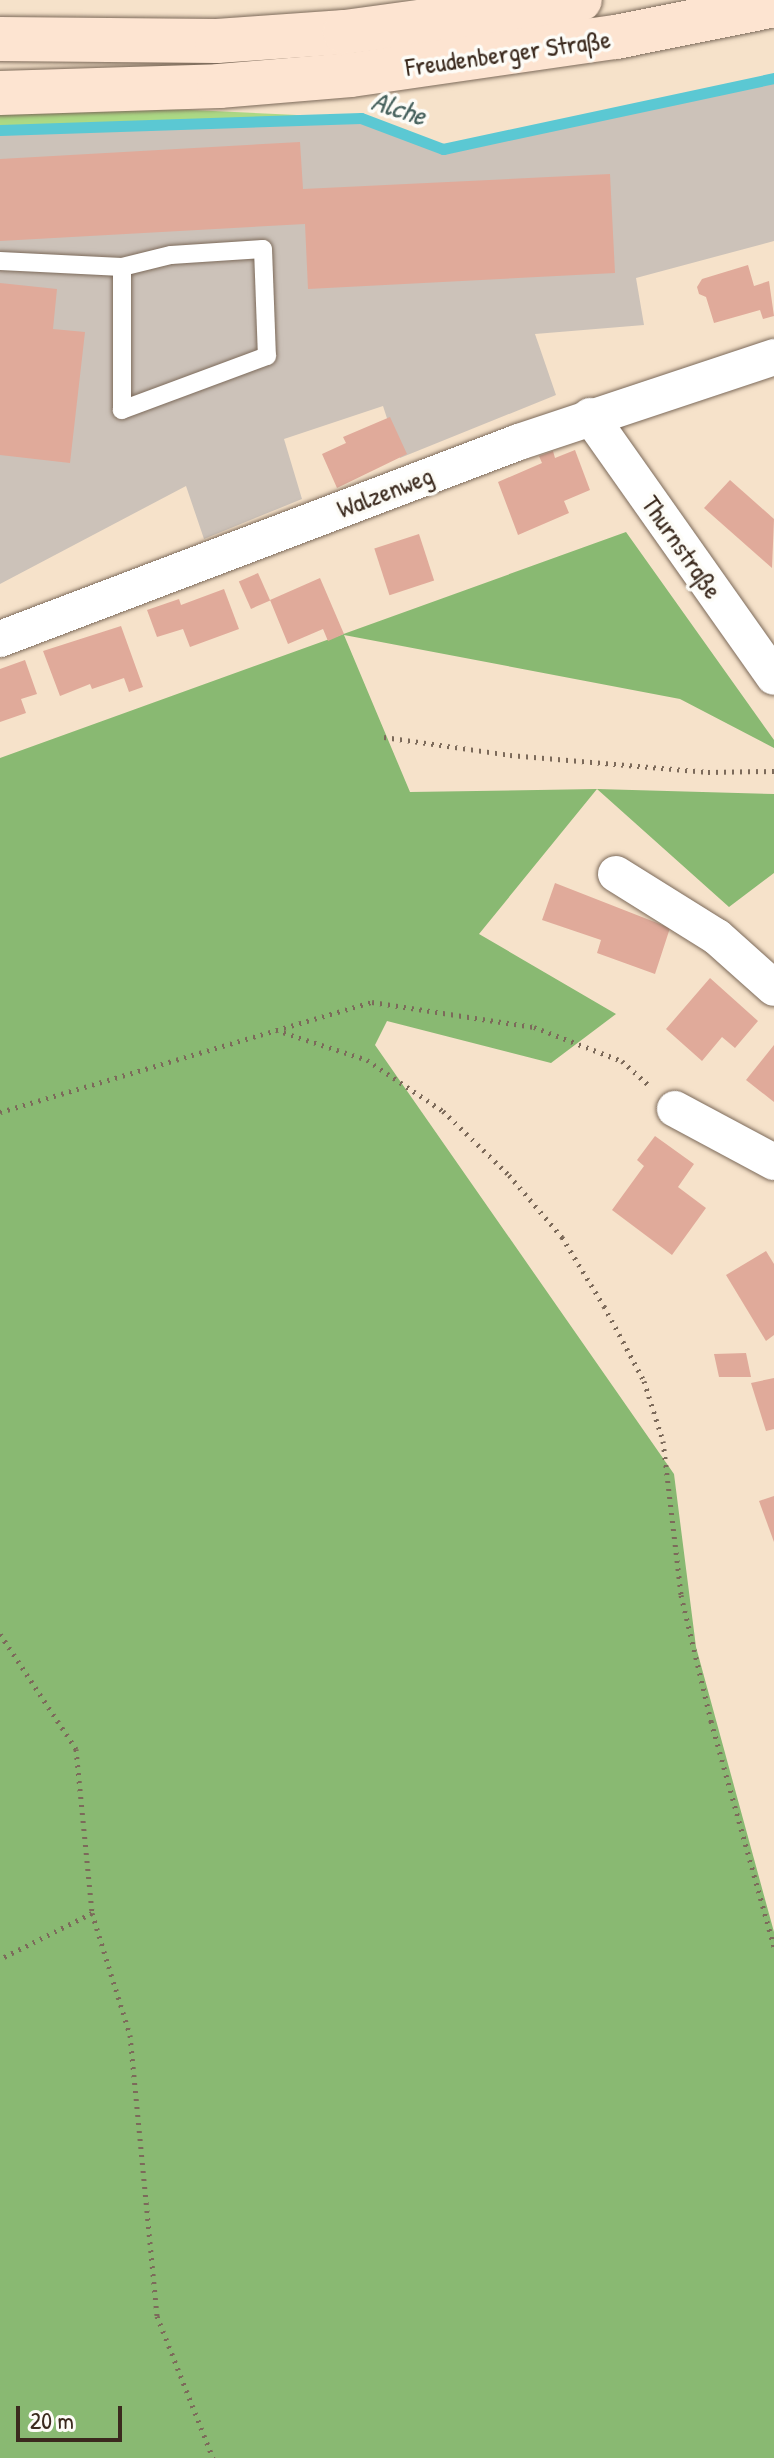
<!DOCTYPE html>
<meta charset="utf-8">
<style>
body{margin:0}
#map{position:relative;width:774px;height:2458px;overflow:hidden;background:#f6e2ca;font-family:"Patrick Hand",sans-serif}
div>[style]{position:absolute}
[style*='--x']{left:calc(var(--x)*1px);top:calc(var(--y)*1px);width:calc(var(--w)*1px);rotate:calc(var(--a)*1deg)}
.industrial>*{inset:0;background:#ccc2b9}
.green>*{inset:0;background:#acd985}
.forest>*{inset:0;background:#89b972}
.stream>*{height:11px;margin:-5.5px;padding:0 5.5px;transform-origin:5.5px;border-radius:5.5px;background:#5bc8d3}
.building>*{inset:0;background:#e0aa9a;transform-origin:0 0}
.path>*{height:5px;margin-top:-2.5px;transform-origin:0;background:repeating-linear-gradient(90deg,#7c6a5a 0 2px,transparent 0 8px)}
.roads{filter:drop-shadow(0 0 2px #7c6a5a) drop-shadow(0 0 2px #7c6a5a)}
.service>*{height:18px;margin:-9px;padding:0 9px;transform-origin:9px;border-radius:9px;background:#fff}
.minor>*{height:36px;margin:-18px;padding:0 18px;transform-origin:18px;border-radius:18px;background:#fff}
.secondary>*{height:44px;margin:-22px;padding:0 22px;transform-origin:22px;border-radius:22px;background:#fde4d1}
span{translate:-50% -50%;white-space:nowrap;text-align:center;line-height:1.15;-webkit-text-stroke:7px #fdfcf7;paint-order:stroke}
.street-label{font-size:26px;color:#3b2a1e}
.water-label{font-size:28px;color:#46615d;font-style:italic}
.scale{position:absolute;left:16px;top:2406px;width:106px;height:36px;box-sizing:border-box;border:4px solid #3b2a1e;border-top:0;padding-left:10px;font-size:24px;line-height:28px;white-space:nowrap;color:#3b2a1e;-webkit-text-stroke:6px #fdfcf7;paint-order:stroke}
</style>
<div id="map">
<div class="industrial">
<div style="clip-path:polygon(774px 78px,774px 241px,636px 278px,644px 325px,535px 334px,556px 395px,400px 458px,383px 406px,284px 439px,302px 499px,204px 539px,186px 486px,0 584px,0 130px,361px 118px,443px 149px)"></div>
</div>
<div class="green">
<div style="clip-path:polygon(0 101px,361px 118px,0 130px)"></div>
</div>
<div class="forest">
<div style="clip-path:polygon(626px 532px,774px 740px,774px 748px,680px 699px,344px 635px,410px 792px,597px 789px,774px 794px,774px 873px,729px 907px,597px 789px,479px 934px,616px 1014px,551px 1063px,387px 1021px,375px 1045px,674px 1474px,696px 1647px,774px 1932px,774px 2458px,0 2458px,0 758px)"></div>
</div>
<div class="stream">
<div style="--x:0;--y:130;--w:361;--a:-1.9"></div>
<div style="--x:361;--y:118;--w:88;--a:20.7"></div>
<div style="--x:443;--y:149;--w:339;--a:-12.1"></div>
</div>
<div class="building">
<div style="clip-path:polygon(300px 142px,303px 189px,610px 174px,615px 273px,308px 289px,305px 224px,0 241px,0 159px)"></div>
<div style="clip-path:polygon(748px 265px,754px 286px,769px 281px,774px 316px,763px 319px,760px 310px,714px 323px,706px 297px,699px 294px,697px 287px,702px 279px)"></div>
<div style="clip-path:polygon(0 283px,57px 289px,53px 329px,85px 332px,70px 463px,0 455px)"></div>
<div style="clip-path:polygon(390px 417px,407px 454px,337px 488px,322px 454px,346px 443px,343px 437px)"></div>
<div style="clip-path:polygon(575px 450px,590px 490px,564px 501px,569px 513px,518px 535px,498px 482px,542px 463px,539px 456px,553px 451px,555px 458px)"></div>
<div style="clip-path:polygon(730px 480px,774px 519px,772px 568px,704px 508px)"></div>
<div style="left:419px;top:534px;width:49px;height:47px;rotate:72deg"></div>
<div style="left:258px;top:573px;width:30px;height:21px;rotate:66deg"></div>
<div style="clip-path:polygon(320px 578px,344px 634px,328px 641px,323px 629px,288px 644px,270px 600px)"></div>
<div style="clip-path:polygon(224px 589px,239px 629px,190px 647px,183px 629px,157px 637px,147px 610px,179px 599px,181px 605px)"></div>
<div style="clip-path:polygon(121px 626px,143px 687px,129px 692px,124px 678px,92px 689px,90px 684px,60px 696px,43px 651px)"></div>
<div style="clip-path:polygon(25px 660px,37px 694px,21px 699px,26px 713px,0 722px,0 669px)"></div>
<div style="clip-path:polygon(555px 883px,670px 928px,655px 974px,597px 953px,601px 940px,542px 920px)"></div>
<div style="clip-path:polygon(710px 978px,758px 1021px,735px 1048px,722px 1037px,702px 1061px,666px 1029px)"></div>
<div style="clip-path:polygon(774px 1045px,774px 1102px,746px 1080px)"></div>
<div style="clip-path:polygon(655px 1136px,694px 1164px,678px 1187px,706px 1208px,672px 1255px,612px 1210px,644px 1166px,637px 1160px)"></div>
<div style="clip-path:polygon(766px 1251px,774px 1264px,774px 1335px,766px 1341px,726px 1275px)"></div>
<div style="clip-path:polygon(746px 1353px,751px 1377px,719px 1377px,714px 1354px)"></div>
<div style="clip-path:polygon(774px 1378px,774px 1429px,766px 1431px,751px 1383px)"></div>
<div style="clip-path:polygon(774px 1496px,774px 1542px,759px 1501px)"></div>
</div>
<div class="path">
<div style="--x:384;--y:737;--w:127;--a:8.1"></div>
<div style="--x:510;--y:755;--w:199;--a:4.9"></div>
<div style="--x:708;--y:772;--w:66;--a:-0.9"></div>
<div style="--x:276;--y:1030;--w:96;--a:18.2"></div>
<div style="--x:367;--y:1060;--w:92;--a:33.9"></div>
<div style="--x:443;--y:1111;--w:92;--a:44.1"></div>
<div style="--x:509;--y:1175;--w:82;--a:49.5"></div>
<div style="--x:562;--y:1237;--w:81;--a:58.7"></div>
<div style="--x:604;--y:1306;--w:85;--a:61.9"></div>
<div style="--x:644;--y:1381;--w:63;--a:72.4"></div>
<div style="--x:663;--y:1441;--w:155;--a:83.3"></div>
<div style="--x:681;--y:1595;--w:130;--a:76.6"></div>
<div style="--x:711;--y:1721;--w:235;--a:74.4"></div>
<div style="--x:0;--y:1112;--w:388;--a:-16.5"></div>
<div style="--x:372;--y:1002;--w:164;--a:8.8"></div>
<div style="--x:534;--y:1027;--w:94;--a:21.1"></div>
<div style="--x:622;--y:1061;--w:39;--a:42"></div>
<div style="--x:0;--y:1634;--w:138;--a:56.5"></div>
<div style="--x:76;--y:1749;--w:165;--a:84.4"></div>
<div style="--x:92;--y:1913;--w:103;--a:153.4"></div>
<div style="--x:92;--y:1913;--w:128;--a:72.7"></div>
<div style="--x:130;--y:2035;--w:282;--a:84.5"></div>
<div style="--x:157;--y:2316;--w:153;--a:68.5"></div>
</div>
<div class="roads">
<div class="service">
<div style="--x:0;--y:261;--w:122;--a:2.8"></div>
<div style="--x:122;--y:267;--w:50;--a:-13.8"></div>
<div style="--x:171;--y:255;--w:92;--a:-3.7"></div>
<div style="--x:263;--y:249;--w:107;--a:87.9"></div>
<div style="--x:267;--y:356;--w:155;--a:159.6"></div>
<div style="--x:122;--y:410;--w:143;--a:-90"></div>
</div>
<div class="minor">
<div style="--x:590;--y:416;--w:319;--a:54.8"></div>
<div style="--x:0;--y:639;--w:555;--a:-20.79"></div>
<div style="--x:519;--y:442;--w:269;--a:-18.4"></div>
<div style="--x:616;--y:874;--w:119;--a:32"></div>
<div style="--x:717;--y:937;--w:76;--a:41.8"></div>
<div style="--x:675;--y:1109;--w:112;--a:28.2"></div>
</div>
<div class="secondary">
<div style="--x:0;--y:39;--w:217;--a:0.5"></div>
<div style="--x:217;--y:41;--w:128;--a:-4"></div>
<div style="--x:345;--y:32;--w:237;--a:-7.8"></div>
<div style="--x:0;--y:93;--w:219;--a:-1.8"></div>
<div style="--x:219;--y:86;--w:132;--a:-4.8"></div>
<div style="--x:351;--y:75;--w:268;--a:-8.2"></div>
<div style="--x:616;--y:37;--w:161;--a:-11.4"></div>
</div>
</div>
<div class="street-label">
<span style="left:508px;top:53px;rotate:-8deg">Freudenberger Straße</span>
<span style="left:385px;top:492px;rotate:-21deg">Walzenweg</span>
<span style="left:682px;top:547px;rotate:55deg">Thurnstraße</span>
</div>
<div class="water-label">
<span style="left:399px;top:108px;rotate:18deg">Alche</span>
</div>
<div class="scale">20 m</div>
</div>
